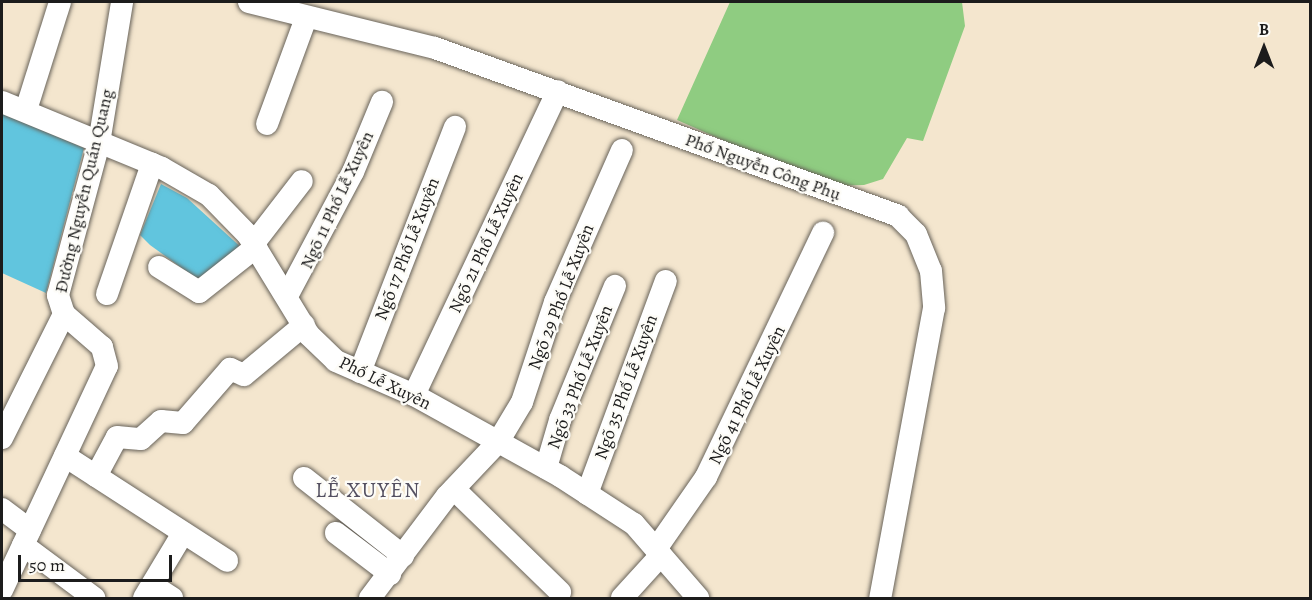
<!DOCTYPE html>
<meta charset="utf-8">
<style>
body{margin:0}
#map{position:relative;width:1312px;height:600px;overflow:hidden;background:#f4e6ce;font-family:Alegreya,serif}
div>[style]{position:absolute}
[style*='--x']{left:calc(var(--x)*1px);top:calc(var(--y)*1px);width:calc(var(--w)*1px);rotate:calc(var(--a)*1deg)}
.green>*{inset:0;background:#8fcc81}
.water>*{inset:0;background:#61c5de}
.roads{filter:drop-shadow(0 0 2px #68635a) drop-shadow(0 0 2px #68635a)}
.minor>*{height:22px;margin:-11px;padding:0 11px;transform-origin:11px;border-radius:11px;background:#fff}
span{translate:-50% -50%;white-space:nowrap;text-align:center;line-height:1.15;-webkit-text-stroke:4.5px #fdfcf7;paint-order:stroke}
.street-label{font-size:18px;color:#1c1c1c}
.quarter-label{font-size:21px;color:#545061;letter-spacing:1.5px}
.frame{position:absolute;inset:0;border:3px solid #1c1c1c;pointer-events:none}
.north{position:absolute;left:1234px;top:18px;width:60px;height:60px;-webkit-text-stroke:4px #fdfcf7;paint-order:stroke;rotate:0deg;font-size:16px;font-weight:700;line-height:24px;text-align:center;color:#1c1c1c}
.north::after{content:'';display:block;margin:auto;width:21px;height:27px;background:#1c1c1c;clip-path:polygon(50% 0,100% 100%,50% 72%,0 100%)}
.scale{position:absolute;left:18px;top:555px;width:154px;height:27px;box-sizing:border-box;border:3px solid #1c1c1c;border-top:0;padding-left:8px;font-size:18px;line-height:21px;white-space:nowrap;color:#1c1c1c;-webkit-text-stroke:4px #fdfcf7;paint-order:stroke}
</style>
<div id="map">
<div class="green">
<div style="clip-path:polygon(730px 2px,962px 2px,965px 26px,923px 141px,907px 138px,883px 179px,864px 185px,827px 186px,677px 120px)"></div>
</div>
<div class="water">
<div style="clip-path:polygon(2px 113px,84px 148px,46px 293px,2px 273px)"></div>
<div style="clip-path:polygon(161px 184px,187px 198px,244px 250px,202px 279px,197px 279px,150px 245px,140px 235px)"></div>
</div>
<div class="roads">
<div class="minor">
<div style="--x:249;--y:2;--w:192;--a:13.9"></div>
<div style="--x:435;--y:48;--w:493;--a:19.9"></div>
<div style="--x:898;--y:216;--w:25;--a:45"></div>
<div style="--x:916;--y:234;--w:40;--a:68"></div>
<div style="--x:931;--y:271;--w:37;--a:85"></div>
<div style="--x:934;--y:308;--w:295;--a:100.5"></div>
<div style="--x:2;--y:102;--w:173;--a:22.4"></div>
<div style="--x:162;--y:168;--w:54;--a:29.9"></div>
<div style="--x:209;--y:195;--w:56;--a:45.7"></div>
<div style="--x:248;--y:235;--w:117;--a:58.6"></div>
<div style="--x:309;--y:335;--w:37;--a:44"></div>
<div style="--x:336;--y:361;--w:85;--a:23.6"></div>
<div style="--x:414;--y:395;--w:167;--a:29"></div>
<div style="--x:560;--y:476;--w:88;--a:33"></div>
<div style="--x:634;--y:524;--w:98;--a:49.1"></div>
<div style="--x:26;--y:110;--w:113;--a:-72.5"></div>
<div style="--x:267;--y:124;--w:113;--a:-69.8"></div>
<div style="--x:254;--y:243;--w:78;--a:-52.3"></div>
<div style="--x:159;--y:267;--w:47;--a:32"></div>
<div style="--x:199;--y:292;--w:73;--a:-38.3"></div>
<div style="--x:107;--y:294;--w:138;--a:-70.9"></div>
<div style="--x:287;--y:296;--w:140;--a:-62"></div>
<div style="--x:353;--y:172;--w:76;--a:-67.5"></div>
<div style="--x:360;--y:372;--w:263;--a:-68.8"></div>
<div style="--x:414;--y:395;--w:336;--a:-64.7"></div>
<div style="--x:2;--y:438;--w:139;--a:-63.4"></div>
<div style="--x:65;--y:456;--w:193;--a:32.9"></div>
<div style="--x:546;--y:468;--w:50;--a:-73.7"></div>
<div style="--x:560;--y:420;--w:145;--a:-67.7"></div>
<div style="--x:96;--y:476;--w:44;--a:-61.7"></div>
<div style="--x:117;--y:437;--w:24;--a:5"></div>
<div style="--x:141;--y:439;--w:27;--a:-42"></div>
<div style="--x:161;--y:421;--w:22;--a:5"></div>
<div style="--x:183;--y:423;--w:72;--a:-49"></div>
<div style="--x:230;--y:369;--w:15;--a:23"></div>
<div style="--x:244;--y:375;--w:78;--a:-39.8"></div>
<div style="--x:304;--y:478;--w:126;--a:38.2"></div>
<div style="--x:454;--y:489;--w:148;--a:44.2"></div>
<div style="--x:587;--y:494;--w:227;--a:-69.7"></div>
<div style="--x:2;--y:509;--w:35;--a:37"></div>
<div style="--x:336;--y:533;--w:68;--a:37.2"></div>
<div style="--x:23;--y:545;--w:89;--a:36.7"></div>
<div style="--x:656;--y:549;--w:88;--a:-55.2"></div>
<div style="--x:706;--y:477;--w:271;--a:-64.4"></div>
<div style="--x:152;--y:585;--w:24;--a:33"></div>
<div style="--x:2;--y:590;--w:247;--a:-64.9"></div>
<div style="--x:107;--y:366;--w:20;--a:-105"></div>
<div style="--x:102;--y:347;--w:50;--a:-139"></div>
<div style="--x:64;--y:314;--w:20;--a:-108"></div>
<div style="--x:58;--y:295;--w:157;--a:-74.9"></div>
<div style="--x:99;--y:143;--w:143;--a:-80.7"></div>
<div style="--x:144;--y:598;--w:76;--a:-59"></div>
<div style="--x:370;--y:598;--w:128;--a:-53"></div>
<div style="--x:447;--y:496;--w:74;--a:-46.6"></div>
<div style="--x:498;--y:442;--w:47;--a:-59"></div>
<div style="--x:522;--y:402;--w:105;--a:-71.7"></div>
<div style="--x:555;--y:302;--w:166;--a:-66.2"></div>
<div style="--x:622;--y:598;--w:58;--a:-47.8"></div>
</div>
</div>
<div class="street-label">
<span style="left:763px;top:167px;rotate:20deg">Phố Nguyễn Công Phụ</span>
<span style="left:84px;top:191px;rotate:-77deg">Đường Nguyễn Quán Quang</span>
<span style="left:337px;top:200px;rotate:-65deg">Ngõ 11 Phố Lễ Xuyên</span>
<span style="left:486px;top:243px;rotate:-65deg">Ngõ 21 Phố Lễ Xuyên</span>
<span style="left:407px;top:249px;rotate:-69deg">Ngõ 17 Phố Lễ Xuyên</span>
<span style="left:561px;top:297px;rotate:-69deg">Ngõ 29 Phố Lễ Xuyên</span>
<span style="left:580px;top:377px;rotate:-69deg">Ngõ 33 Phố Lễ Xuyên</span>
<span style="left:385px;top:383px;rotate:26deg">Phố Lễ Xuyên</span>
<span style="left:626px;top:387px;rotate:-70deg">Ngõ 35 Phố Lễ Xuyên</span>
<span style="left:747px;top:395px;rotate:-64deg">Ngõ 41 Phố Lễ Xuyên</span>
</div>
<div class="quarter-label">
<span style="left:368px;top:490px">LỄ XUYÊN</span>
</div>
<div class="frame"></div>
<div class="north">B</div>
<div class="scale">50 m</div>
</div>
